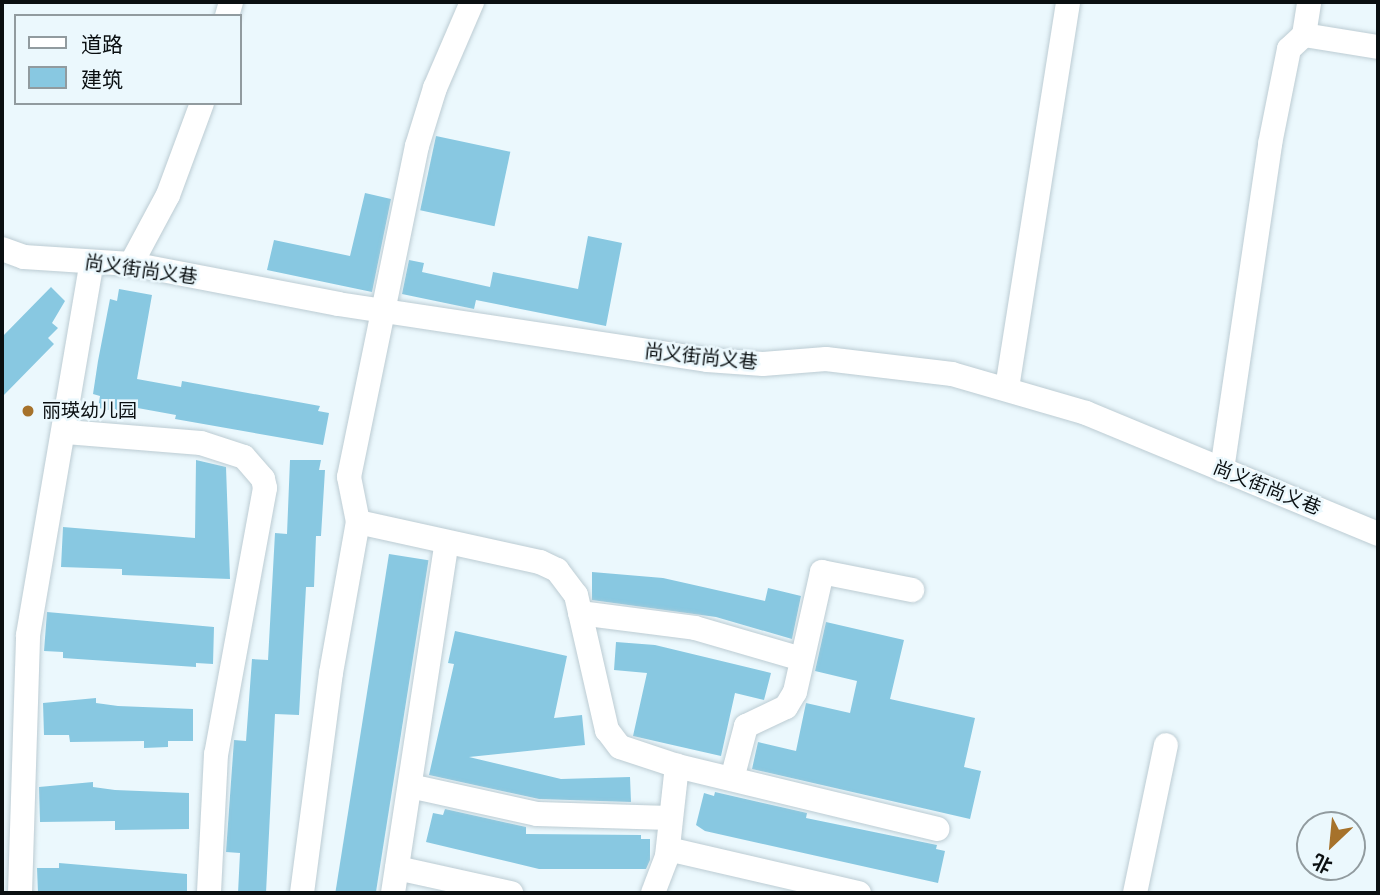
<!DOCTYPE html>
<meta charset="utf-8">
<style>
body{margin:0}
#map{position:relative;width:1380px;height:895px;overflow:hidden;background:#ebf8fd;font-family:Figtree,"Noto Sans SC",sans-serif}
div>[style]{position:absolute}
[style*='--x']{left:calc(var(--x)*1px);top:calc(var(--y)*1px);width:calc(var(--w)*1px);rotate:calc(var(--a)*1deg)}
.building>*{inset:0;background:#88c8e1;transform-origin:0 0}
.roads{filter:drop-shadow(0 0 2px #bcccd3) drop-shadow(0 0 2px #bcccd3)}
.minor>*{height:24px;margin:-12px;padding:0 12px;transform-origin:12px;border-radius:12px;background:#fff}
.dots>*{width:19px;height:19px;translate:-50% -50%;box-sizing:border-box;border:4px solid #ebf8fd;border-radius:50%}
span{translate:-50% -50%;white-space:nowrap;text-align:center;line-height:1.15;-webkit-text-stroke:5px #ebf8fd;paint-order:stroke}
.street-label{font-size:19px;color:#0a0f11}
.poi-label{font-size:19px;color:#0a0f11}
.left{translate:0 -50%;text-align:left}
.frame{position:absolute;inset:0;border:4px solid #0a0f11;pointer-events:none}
.legend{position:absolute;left:14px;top:14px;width:228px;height:91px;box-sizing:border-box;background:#ebf8fd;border:2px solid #919b9f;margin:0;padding:9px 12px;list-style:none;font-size:21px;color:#0a0f11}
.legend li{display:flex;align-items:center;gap:14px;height:35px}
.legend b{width:35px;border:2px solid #919b9f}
.north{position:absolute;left:1296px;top:811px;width:70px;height:70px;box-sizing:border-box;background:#ebf8fd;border:2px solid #919b9f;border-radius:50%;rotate:206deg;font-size:19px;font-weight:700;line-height:28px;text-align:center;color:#0a0f11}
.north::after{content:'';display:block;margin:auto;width:24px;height:32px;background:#a6722b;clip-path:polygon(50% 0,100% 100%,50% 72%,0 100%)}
</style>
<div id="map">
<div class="building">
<div style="left:436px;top:136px;width:76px;height:76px;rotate:12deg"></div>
<div style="clip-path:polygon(365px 193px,391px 199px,372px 292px,267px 270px,274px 240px,350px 256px)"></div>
<div style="clip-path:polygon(588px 236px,622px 243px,606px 326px,476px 300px,474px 309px,402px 294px,409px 260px,424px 263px,422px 272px,490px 287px,493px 272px,578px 289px)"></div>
<div style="clip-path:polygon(51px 287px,65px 301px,52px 323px,58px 328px,48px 338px,54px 344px,2px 397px,2px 337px)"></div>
<div style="clip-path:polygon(119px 289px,152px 295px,137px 379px,181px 387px,182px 381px,320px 406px,318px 411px,329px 413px,323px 445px,175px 419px,176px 415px,132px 407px,131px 414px,98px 408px,100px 396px,93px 394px,98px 361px,110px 299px,117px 301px)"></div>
<div style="clip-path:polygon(196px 460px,226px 467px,230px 579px,122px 575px,122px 569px,61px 567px,63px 527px,195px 538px)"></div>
<div style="clip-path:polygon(290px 460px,321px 460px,319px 470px,325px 470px,321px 536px,316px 536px,314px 587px,306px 587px,299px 715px,275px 714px,266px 893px,238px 893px,240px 853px,226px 852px,234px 740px,246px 741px,252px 659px,268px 660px,275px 533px,287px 534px)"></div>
<div style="left:389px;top:554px;width:40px;height:343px;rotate:9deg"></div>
<div style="clip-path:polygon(592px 572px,663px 578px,765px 601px,768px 588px,801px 596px,792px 639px,716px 617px,592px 600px)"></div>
<div style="clip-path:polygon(47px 612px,214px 627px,213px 664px,196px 663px,196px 667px,63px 658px,63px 652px,44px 651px)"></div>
<div style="clip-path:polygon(826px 622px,904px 640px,890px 699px,975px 718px,964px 767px,981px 771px,970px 819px,752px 769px,758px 742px,796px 751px,806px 703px,850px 713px,857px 681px,815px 671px)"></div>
<div style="clip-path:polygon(455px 631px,567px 656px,554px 718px,582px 715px,585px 745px,469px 757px,561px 779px,630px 777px,631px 802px,539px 799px,429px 775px,454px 664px,448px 663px)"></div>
<div style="clip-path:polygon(616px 642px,655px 645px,771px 673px,764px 700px,735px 693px,721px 756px,633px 736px,647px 673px,614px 670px)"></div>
<div style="clip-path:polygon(96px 698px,96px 703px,118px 706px,193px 709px,193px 741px,168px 741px,168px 747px,144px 748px,144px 741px,70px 742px,69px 735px,44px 735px,43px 703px)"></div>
<div style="clip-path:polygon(93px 782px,93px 787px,115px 790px,189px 793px,189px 829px,115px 830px,115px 821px,40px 822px,39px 787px)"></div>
<div style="clip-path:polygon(715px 792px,807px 813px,806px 818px,937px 845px,936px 849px,945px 851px,938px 883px,705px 831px,696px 825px,704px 793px,714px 796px)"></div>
<div style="clip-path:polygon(445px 809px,526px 827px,526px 834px,641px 835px,641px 839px,650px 839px,650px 860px,646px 869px,539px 869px,426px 842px,433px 813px,443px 815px)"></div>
<div style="clip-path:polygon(59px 863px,187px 874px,187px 893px,38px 893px,37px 868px,59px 868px)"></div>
</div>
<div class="roads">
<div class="minor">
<div style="--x:227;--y:16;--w:15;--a:-74"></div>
<div style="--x:1304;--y:35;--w:33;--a:-81"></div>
<div style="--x:2;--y:249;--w:23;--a:20"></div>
<div style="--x:24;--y:257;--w:107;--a:3.7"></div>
<div style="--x:131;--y:264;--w:211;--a:10.9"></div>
<div style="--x:338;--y:304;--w:373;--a:8.6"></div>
<div style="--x:707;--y:360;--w:56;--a:4.1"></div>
<div style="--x:763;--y:364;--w:63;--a:-4.5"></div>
<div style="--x:826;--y:359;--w:127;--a:6.8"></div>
<div style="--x:952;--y:374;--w:140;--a:16.2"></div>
<div style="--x:1086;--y:413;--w:316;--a:22.5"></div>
<div style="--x:131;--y:264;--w:78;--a:-61.8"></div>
<div style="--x:168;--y:195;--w:98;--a:-69.7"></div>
<div style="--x:1007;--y:388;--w:391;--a:-81"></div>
<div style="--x:66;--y:432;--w:135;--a:4.7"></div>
<div style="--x:201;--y:443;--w:45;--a:18"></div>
<div style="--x:244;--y:457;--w:29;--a:49"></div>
<div style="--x:263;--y:479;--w:9;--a:77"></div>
<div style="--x:265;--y:488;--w:270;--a:100.4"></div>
<div style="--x:216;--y:754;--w:139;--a:92.9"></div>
<div style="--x:1222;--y:470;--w:330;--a:-81.6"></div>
<div style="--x:1270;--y:144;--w:97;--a:-78.7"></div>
<div style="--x:1289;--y:49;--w:21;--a:-43"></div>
<div style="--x:1304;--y:35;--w:75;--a:9.2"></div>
<div style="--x:358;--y:522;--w:186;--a:12.4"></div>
<div style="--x:540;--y:562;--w:19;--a:25"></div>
<div style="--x:557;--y:570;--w:31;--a:53"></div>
<div style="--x:576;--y:595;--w:139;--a:77.1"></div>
<div style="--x:607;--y:730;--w:21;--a:53"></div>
<div style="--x:620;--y:747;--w:60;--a:18.4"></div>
<div style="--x:677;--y:766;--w:268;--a:13.6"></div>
<div style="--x:580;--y:613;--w:116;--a:7.4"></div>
<div style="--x:695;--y:628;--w:111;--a:16.2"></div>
<div style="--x:732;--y:779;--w:55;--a:-75.2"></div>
<div style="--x:746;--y:726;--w:44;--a:-25.4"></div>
<div style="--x:786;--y:707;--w:17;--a:-59"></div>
<div style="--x:795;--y:692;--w:123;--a:-77.3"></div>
<div style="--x:822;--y:572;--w:92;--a:11.3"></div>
<div style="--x:410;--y:786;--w:130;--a:12.4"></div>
<div style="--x:537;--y:814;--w:133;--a:1.7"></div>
<div style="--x:668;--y:849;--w:196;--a:13"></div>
<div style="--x:397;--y:868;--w:117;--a:12.4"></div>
<div style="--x:20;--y:893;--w:258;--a:-88.2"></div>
<div style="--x:28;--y:635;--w:378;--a:-80.3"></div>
<div style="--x:302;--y:893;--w:222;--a:-82.5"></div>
<div style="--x:331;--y:673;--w:153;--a:-79.9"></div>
<div style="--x:358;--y:522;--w:46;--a:-101.3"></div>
<div style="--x:349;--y:477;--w:338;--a:-78.4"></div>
<div style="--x:417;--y:146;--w:61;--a:-72.8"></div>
<div style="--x:435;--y:88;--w:94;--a:-66.7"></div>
<div style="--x:393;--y:893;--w:355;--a:-81.3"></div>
<div style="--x:653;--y:893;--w:40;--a:-69"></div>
<div style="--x:667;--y:856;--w:91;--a:-83.7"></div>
<div style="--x:1135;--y:893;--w:151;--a:-78.2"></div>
</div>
</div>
<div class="dots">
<div style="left:28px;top:411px;background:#a6722b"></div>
</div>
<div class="street-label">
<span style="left:141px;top:270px;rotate:8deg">尚义街尚义巷</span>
<span style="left:701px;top:357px;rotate:6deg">尚义街尚义巷</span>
<span style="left:1267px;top:488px;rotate:22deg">尚义街尚义巷</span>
</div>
<div class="poi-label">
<span class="left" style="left:42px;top:411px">丽瑛幼儿园</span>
</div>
<div class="frame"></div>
<ul class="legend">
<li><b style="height:9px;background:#fff"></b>道路</li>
<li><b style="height:19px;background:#88c8e1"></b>建筑</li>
</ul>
<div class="north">北</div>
</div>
